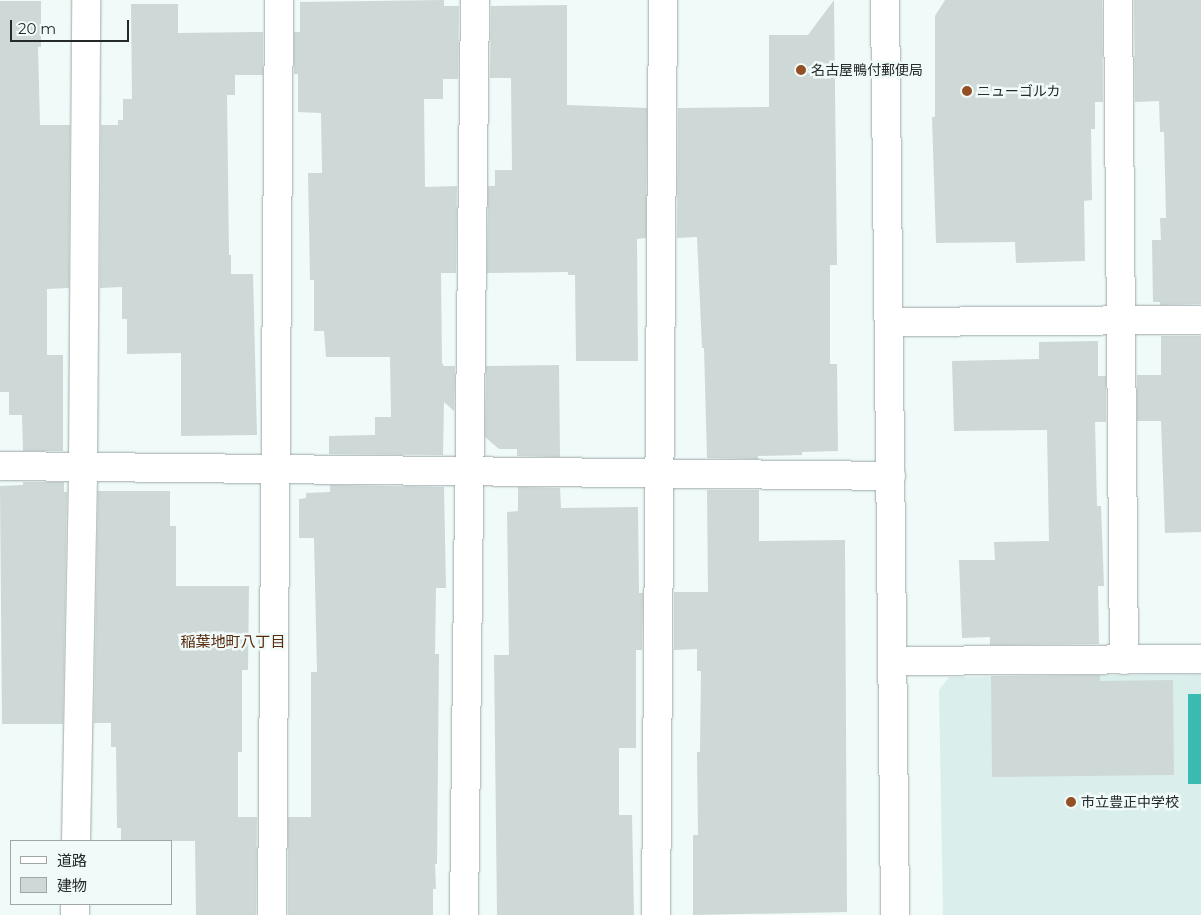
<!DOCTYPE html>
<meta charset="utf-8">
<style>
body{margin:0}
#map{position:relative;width:1201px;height:915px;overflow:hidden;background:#effaf9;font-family:Montserrat,"Noto Sans JP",sans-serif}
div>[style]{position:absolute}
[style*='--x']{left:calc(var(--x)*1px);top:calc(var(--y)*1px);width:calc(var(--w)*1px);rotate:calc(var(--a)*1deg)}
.built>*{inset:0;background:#daefec}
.water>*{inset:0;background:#39bbb1;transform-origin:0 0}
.building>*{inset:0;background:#ced8d7}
.roads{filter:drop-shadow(0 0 1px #9ea8a7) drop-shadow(0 0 1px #9ea8a7)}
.minor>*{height:28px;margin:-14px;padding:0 14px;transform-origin:14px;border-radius:14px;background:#fff}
.tertiary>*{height:28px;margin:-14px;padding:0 14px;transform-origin:14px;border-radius:14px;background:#fff}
.dots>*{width:14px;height:14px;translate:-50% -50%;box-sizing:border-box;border:2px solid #effaf9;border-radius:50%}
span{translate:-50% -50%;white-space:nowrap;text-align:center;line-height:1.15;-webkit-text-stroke:5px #effaf9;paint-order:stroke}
.poi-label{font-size:14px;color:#252929}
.left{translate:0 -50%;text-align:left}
.neighbourhood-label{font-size:15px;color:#592a0c}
.legend{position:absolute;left:10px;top:840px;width:162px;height:65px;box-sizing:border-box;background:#effaf9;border:1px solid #9ea6a6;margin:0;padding:6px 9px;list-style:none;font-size:15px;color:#252929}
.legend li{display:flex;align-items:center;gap:10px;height:25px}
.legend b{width:25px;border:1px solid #9ea6a6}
.scale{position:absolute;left:10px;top:20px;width:119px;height:22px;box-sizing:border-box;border:2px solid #252929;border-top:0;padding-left:6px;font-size:15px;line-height:18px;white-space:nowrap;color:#252929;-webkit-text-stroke:4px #effaf9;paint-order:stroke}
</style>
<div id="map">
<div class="built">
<div style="clip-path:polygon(1201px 674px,1201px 915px,943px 915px,939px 690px,949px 677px)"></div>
</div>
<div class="water">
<div style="left:1188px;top:694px;width:13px;height:90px"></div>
</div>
<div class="building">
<div style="clip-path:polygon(444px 0,444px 6px,459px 6px,458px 79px,443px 79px,443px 99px,424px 99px,425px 187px,457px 186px,456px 273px,441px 273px,442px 363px,444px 366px,455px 366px,454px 411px,444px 402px,443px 455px,329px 454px,329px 436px,375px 435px,375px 417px,391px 417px,390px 357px,326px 357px,324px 331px,314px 331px,314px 280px,310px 280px,308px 173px,322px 173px,321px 113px,298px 112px,298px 74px,294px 74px,294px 32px,300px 32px,300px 2px)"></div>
<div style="clip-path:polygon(834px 0,837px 265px,830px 265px,830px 364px,837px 364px,838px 451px,802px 452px,802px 455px,758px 456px,758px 459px,707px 458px,704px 348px,702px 348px,697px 237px,677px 238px,678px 108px,769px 107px,769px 35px,808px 35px)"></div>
<div style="clip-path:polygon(945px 0,1102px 0,1103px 102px,1095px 102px,1095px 129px,1091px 129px,1092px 200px,1084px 201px,1085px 261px,1016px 263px,1015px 242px,936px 243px,932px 117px,935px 117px,935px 16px)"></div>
<div style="clip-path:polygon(1134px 0,1201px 0,1201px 304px,1160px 305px,1160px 302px,1153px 302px,1152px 240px,1161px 240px,1160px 218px,1166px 218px,1164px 132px,1160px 132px,1159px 101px,1135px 102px)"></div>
<div style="clip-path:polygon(0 1px,41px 1px,41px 47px,38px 47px,40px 125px,70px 125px,69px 288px,47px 289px,47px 355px,63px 355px,63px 451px,23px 451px,22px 415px,9px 415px,9px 392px,0 392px)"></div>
<div style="clip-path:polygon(131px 4px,178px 4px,178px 33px,263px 32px,263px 75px,235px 75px,235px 95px,227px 95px,229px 255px,231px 255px,231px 274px,253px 274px,257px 435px,181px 436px,181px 353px,127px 354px,127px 319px,122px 319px,122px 287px,100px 288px,101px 125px,118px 125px,118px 120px,123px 120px,123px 99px,132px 99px)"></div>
<div style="clip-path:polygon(567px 5px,567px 105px,647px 108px,646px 238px,637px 239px,638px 361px,576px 361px,575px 275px,568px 275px,568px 272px,487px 273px,488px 186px,495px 186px,495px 170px,512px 170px,511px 78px,490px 78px,491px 6px)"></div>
<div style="clip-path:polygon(1161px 336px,1201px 336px,1201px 532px,1165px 533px,1161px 421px,1137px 421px,1137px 375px,1161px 375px)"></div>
<div style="clip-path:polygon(1098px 341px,1098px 376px,1106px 376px,1106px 422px,1095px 422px,1097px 506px,1101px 506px,1104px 586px,1098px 586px,1099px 644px,990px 645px,990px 637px,962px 638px,959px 560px,995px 560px,994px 542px,1049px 541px,1047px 430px,954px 431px,952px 361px,1039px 359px,1039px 342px)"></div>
<div style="clip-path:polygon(559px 365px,560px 457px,517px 456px,517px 449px,499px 449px,485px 437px,486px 366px)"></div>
<div style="clip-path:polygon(23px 482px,64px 482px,64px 492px,67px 492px,63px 724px,2px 724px,0 486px,23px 485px)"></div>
<div style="clip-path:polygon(330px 485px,444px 487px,446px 588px,436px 588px,435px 654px,439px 654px,437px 864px,435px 864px,436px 889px,433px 889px,433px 915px,288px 915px,288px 817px,311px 817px,311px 672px,317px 672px,314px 538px,299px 538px,299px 499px,306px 498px,306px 493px,330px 492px)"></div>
<div style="clip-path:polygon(518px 487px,560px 488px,561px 508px,638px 507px,639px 593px,643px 593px,642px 650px,636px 650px,636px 748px,619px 748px,619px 815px,632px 815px,634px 915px,497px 915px,494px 655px,509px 655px,507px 512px,518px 511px)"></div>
<div style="clip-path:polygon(707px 490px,759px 490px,759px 541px,845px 540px,847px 912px,693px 915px,693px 835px,698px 835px,697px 752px,700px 752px,701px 671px,697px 671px,697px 649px,674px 650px,674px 592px,708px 592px)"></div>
<div style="clip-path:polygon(98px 491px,170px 491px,170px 526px,176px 526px,176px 586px,249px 586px,248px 670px,242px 670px,242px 752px,238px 752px,238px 817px,257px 817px,256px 915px,196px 915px,195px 841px,121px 841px,121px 828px,117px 828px,116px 747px,111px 747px,111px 723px,94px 723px)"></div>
<div style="clip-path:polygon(1100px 675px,1100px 681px,1173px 680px,1174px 775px,992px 777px,991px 676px)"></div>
</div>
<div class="roads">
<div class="minor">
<div style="--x:1118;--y:0;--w:660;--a:89.48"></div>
<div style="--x:889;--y:322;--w:312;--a:-0.4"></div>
<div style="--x:0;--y:466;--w:891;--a:0.64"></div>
<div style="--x:893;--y:661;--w:308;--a:-0.4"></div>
<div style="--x:76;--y:841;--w:374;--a:-88.9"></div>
<div style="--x:83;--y:467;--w:467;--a:-89.6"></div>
<div style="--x:75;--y:915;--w:11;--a:-90"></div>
<div style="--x:272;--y:915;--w:915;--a:-89.56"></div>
<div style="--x:464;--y:915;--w:915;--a:-89.31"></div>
<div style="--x:656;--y:915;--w:915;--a:-89.56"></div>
</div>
<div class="tertiary">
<div style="--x:885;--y:0;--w:915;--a:89.37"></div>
</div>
</div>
<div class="dots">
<div style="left:801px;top:70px;background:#944f25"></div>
<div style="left:967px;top:91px;background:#944f25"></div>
<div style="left:1071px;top:802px;background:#944f25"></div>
</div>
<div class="poi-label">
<span class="left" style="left:811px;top:70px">名古屋鴨付郵便局</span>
<span class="left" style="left:977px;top:91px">ニューゴルカ</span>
<span class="left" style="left:1081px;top:802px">市立豊正中学校</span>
</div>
<div class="neighbourhood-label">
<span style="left:233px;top:642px">稲葉地町八丁目</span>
</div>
<ul class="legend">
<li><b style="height:6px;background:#fff"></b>道路</li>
<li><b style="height:14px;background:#ced8d7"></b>建物</li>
</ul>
<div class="scale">20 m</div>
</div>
